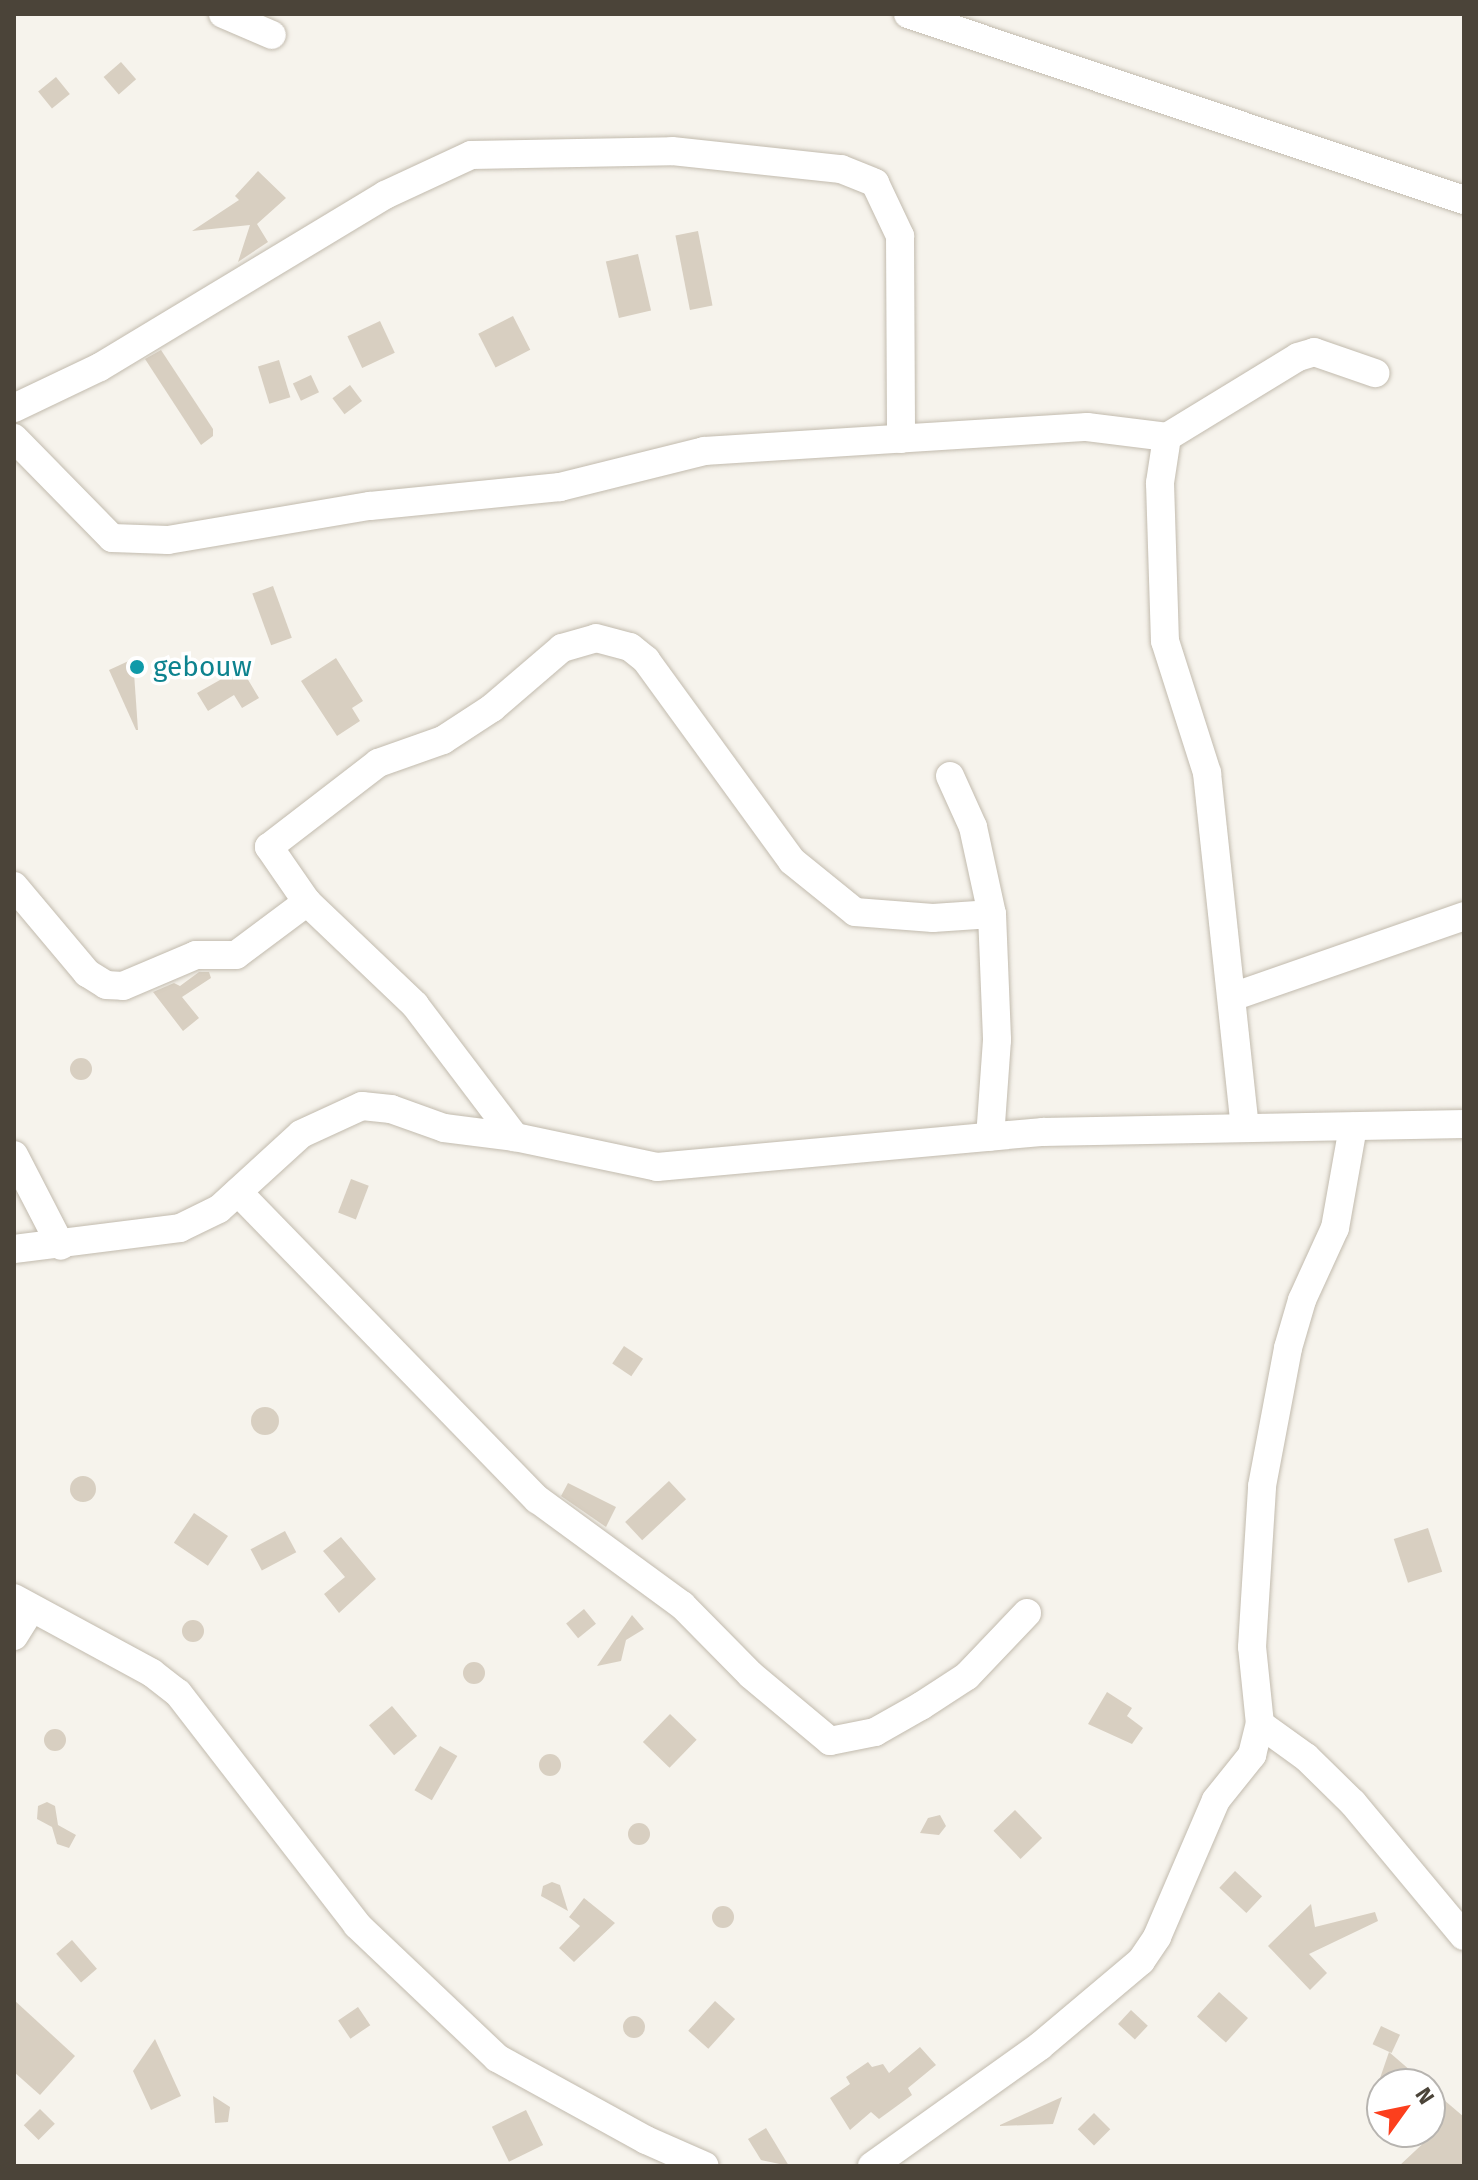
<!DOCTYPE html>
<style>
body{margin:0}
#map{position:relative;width:1478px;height:2180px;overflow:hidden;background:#f6f3ec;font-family:"Fira Sans",sans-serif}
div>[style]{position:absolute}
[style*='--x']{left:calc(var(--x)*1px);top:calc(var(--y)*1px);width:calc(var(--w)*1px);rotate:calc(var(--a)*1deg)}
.building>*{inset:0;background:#d8cfc1;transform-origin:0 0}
.round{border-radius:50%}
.roads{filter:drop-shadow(0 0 2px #c2bbae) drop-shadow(0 0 2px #c2bbae)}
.street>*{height:28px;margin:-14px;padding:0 14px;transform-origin:14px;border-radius:14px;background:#fff}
.dots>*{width:22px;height:22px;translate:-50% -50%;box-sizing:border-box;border:4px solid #fff;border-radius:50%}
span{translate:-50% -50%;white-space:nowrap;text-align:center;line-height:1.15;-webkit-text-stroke:7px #fff;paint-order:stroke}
.culture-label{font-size:28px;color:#0d838f}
.left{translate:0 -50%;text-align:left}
.frame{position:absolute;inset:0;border:16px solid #4b4439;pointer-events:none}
.north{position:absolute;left:1366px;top:2068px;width:80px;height:80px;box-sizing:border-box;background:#fff;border:2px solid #b7b4b0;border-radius:50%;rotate:57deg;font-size:22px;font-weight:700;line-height:32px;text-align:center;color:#4b4439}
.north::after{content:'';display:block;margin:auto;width:28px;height:36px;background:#fc3f1d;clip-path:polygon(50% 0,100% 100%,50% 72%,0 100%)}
</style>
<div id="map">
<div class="building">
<div style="left:121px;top:62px;width:23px;height:23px;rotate:49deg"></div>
<div style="left:56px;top:77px;width:22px;height:23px;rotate:51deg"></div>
<div style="clip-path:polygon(258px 171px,286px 198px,257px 224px,268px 242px,238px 262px,250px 225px,192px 231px,239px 200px,235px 196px)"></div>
<div style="left:698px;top:231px;width:76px;height:23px;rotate:79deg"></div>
<div style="left:638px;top:254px;width:58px;height:33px;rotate:77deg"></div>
<div style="left:513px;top:316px;width:38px;height:39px;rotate:63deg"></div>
<div style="left:380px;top:321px;width:35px;height:36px;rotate:65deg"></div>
<div style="clip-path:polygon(161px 350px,213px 429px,213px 436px,201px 445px,145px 359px)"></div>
<div style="left:279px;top:360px;width:39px;height:22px;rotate:73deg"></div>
<div style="left:311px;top:375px;width:19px;height:20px;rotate:65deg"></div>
<div style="left:350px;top:385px;width:20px;height:22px;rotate:53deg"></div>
<div style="left:273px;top:586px;width:55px;height:22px;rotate:70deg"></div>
<div style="clip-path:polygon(336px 658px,363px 701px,352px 708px,360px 721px,337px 736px,301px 681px)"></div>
<div style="clip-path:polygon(133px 659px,138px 730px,136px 730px,109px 670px)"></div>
<div style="clip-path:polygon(241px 668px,259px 698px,242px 708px,234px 695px,208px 711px,197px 693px)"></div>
<div style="clip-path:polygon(199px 972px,209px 972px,211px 978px,182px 997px,199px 1018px,183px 1031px,153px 992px,174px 983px,180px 986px)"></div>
<div class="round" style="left:70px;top:1058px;width:22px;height:22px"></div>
<div style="left:351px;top:1179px;width:19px;height:36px;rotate:21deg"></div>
<div style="left:624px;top:1346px;width:23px;height:21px;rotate:34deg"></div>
<div class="round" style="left:251px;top:1407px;width:28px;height:28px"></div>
<div class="round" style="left:70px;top:1476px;width:26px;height:26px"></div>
<div style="left:669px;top:1481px;width:25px;height:60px;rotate:47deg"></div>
<div style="clip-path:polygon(568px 1483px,616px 1507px,606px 1527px,561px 1496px)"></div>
<div style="left:194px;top:1513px;width:41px;height:36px;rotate:34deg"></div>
<div style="left:1428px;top:1528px;width:46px;height:36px;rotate:72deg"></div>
<div style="left:285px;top:1531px;width:24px;height:39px;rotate:62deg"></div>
<div style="clip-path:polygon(341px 1537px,376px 1579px,339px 1613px,324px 1594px,345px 1577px,323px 1551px)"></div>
<div style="left:584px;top:1609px;width:19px;height:23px;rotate:51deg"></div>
<div style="clip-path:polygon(632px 1615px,644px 1629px,626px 1640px,621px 1661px,597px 1666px)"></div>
<div class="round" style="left:182px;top:1620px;width:22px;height:22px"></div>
<div class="round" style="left:463px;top:1662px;width:22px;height:22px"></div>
<div style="clip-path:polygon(1107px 1692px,1132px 1708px,1127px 1716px,1143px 1728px,1132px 1744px,1088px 1724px)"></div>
<div style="left:392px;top:1706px;width:39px;height:30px;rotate:50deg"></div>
<div style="left:670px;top:1714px;width:37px;height:39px;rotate:44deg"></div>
<div class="round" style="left:44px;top:1729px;width:22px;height:22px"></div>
<div style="left:440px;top:1746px;width:20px;height:51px;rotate:30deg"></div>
<div class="round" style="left:539px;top:1754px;width:22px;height:22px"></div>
<div style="clip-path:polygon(47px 1802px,55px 1806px,58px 1825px,76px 1835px,69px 1848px,57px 1844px,52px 1827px,37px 1819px,38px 1806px)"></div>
<div style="left:1015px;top:1810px;width:39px;height:30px;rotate:46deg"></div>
<div style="clip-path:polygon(940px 1815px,946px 1826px,939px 1835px,920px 1833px,928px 1818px)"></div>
<div class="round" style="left:628px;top:1823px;width:22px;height:22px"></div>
<div style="left:1235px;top:1871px;width:37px;height:23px;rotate:43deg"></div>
<div style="clip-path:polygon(552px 1882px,560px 1885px,568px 1911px,541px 1896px,543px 1886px)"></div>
<div style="clip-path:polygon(584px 1898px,615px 1923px,574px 1962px,559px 1948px,580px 1926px,569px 1917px)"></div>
<div style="clip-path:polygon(1311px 1904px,1315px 1927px,1375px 1912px,1378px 1921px,1309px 1954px,1327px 1973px,1310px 1990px,1268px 1946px)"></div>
<div class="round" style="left:712px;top:1906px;width:22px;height:22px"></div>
<div style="left:72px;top:1940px;width:38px;height:21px;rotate:49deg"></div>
<div style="left:1219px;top:1992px;width:39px;height:33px;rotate:42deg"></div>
<div style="clip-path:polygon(14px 2000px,75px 2056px,40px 2095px,14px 2072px)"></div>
<div style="left:715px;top:2001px;width:27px;height:40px;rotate:42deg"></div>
<div style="left:358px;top:2007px;width:22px;height:24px;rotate:56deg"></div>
<div style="left:1131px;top:2010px;width:23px;height:19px;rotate:43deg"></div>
<div class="round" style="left:623px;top:2016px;width:22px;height:22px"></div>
<div style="left:1381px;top:2026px;width:21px;height:20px;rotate:25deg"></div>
<div style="clip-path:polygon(155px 2039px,181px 2096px,151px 2110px,133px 2071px)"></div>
<div style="clip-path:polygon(920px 2047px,936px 2065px,908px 2088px,912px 2095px,879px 2119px,871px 2112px,850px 2130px,830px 2098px,850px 2084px,846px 2077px,868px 2062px,872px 2067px,883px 2064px,889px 2073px)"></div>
<div style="clip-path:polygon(1389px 2052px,1426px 2084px,1378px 2084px)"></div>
<div style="clip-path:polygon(1430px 2088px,1464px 2117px,1464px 2166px,1399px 2166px,1431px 2136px)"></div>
<div style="clip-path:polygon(213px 2096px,230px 2107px,228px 2122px,215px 2123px)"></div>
<div style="clip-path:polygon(1062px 2097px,1053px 2124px,1000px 2126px,1000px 2125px)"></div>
<div style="left:40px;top:2109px;width:21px;height:23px;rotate:45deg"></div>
<div style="left:526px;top:2110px;width:39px;height:38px;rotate:64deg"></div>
<div style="left:1094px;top:2113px;width:23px;height:23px;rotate:45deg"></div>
<div style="clip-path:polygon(766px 2128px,789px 2166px,761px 2160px,748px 2139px)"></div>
</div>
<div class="roads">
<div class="street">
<div style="--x:223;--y:14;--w:53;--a:23.2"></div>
<div style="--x:908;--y:14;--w:586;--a:18.5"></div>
<div style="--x:14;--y:408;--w:95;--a:-25.5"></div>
<div style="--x:100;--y:367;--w:333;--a:-31.1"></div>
<div style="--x:385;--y:195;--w:95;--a:-24.9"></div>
<div style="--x:471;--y:155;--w:201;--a:-1.1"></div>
<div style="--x:672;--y:151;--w:170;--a:6.1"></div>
<div style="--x:841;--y:169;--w:37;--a:22"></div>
<div style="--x:875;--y:183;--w:59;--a:64.7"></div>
<div style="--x:900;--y:236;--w:203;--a:89.7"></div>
<div style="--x:1167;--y:437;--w:47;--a:98.7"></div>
<div style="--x:1160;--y:483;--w:158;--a:88.2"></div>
<div style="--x:1165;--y:641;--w:139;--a:72.3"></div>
<div style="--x:1207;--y:773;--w:355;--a:83.9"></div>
<div style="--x:14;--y:438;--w:140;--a:45.6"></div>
<div style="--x:112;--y:538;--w:56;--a:2"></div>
<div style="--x:168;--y:540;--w:205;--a:-9.6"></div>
<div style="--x:370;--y:506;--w:191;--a:-5.7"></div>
<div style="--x:560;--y:487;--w:148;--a:-14"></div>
<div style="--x:704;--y:451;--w:384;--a:-3.6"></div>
<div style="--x:1087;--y:427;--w:81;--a:7.1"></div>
<div style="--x:1167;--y:437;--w:153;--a:-31.4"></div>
<div style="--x:1298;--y:357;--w:17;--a:-17"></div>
<div style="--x:1314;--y:352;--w:65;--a:19"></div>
<div style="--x:950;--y:776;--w:56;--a:65.7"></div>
<div style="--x:973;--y:827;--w:89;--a:77.7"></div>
<div style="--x:992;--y:914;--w:126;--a:87.7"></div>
<div style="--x:997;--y:1040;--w:97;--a:94.1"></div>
<div style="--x:14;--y:886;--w:114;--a:50"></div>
<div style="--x:87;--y:973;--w:22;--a:32"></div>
<div style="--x:106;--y:985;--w:17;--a:3"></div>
<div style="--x:123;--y:986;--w:79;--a:-23"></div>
<div style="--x:196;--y:955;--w:40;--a:0"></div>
<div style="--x:236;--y:955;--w:89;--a:-36.7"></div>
<div style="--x:307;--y:902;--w:149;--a:43.6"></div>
<div style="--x:415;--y:1005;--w:166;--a:52.9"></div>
<div style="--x:307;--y:902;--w:67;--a:-124.6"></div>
<div style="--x:269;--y:847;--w:138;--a:-37.6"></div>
<div style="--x:378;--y:763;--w:69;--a:-19.5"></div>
<div style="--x:443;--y:740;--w:59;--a:-33.1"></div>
<div style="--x:492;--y:708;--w:92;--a:-40.6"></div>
<div style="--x:562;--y:648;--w:35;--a:-16"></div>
<div style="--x:596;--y:638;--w:35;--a:15"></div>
<div style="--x:630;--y:647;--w:21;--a:39"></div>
<div style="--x:646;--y:660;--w:248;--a:54"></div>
<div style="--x:792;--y:861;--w:81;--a:39"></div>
<div style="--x:855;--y:912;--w:78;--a:4.4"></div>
<div style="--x:933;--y:918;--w:59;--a:-3.9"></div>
<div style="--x:1232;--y:997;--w:246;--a:-19.2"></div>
<div style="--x:14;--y:1155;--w:102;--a:62.7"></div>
<div style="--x:238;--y:1192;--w:429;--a:45.8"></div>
<div style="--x:537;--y:1499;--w:180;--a:36.2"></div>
<div style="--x:682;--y:1605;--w:98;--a:45.4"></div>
<div style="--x:751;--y:1675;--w:103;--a:39.9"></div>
<div style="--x:830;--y:1741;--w:46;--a:-11.3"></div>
<div style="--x:875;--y:1732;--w:53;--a:-29.5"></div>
<div style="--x:921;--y:1706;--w:55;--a:-33.1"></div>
<div style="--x:967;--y:1676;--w:87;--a:-46.4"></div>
<div style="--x:14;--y:1249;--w:167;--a:-7.2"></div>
<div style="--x:180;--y:1228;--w:43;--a:-26"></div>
<div style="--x:219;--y:1209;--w:111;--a:-42.4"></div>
<div style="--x:301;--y:1134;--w:67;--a:-24.7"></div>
<div style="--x:362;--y:1106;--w:29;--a:6"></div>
<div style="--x:391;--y:1109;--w:56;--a:19.7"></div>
<div style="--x:444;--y:1128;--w:72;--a:7.2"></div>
<div style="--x:515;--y:1137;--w:145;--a:11.9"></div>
<div style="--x:657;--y:1167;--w:388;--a:-5.2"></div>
<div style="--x:1043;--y:1132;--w:421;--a:-1.1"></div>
<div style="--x:14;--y:1598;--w:157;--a:28.5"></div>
<div style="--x:152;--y:1673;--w:33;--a:38"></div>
<div style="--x:178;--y:1693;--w:293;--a:52.3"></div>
<div style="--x:357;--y:1925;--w:193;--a:43.5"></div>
<div style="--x:497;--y:2058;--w:170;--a:28.8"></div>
<div style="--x:646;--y:2140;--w:64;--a:23.8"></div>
<div style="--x:14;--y:1636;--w:32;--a:-58"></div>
<div style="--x:1260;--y:1724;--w:57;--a:35.7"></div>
<div style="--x:1306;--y:1757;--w:66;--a:44.4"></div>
<div style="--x:1353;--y:1803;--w:173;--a:50.2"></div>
<div style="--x:872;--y:2166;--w:206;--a:-35.5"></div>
<div style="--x:1040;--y:2046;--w:132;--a:-40.1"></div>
<div style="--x:1141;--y:1961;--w:29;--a:-56"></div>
<div style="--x:1157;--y:1937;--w:149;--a:-66.7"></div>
<div style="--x:1216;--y:1800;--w:58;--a:-51.3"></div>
<div style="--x:1252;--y:1755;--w:32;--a:-76"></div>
<div style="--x:1260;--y:1724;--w:77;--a:-95.9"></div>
<div style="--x:1252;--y:1647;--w:161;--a:-86.4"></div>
<div style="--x:1262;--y:1486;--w:140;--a:-79.3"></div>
<div style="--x:1288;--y:1348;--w:50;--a:-73.7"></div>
<div style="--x:1302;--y:1300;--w:79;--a:-65.4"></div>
<div style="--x:1335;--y:1228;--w:103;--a:-79.9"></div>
</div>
</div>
<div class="dots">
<div style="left:137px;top:667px;background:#0f9aa8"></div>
</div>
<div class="culture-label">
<span class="left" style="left:153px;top:667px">gebouw</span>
</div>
<div class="frame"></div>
<div class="north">N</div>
</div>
